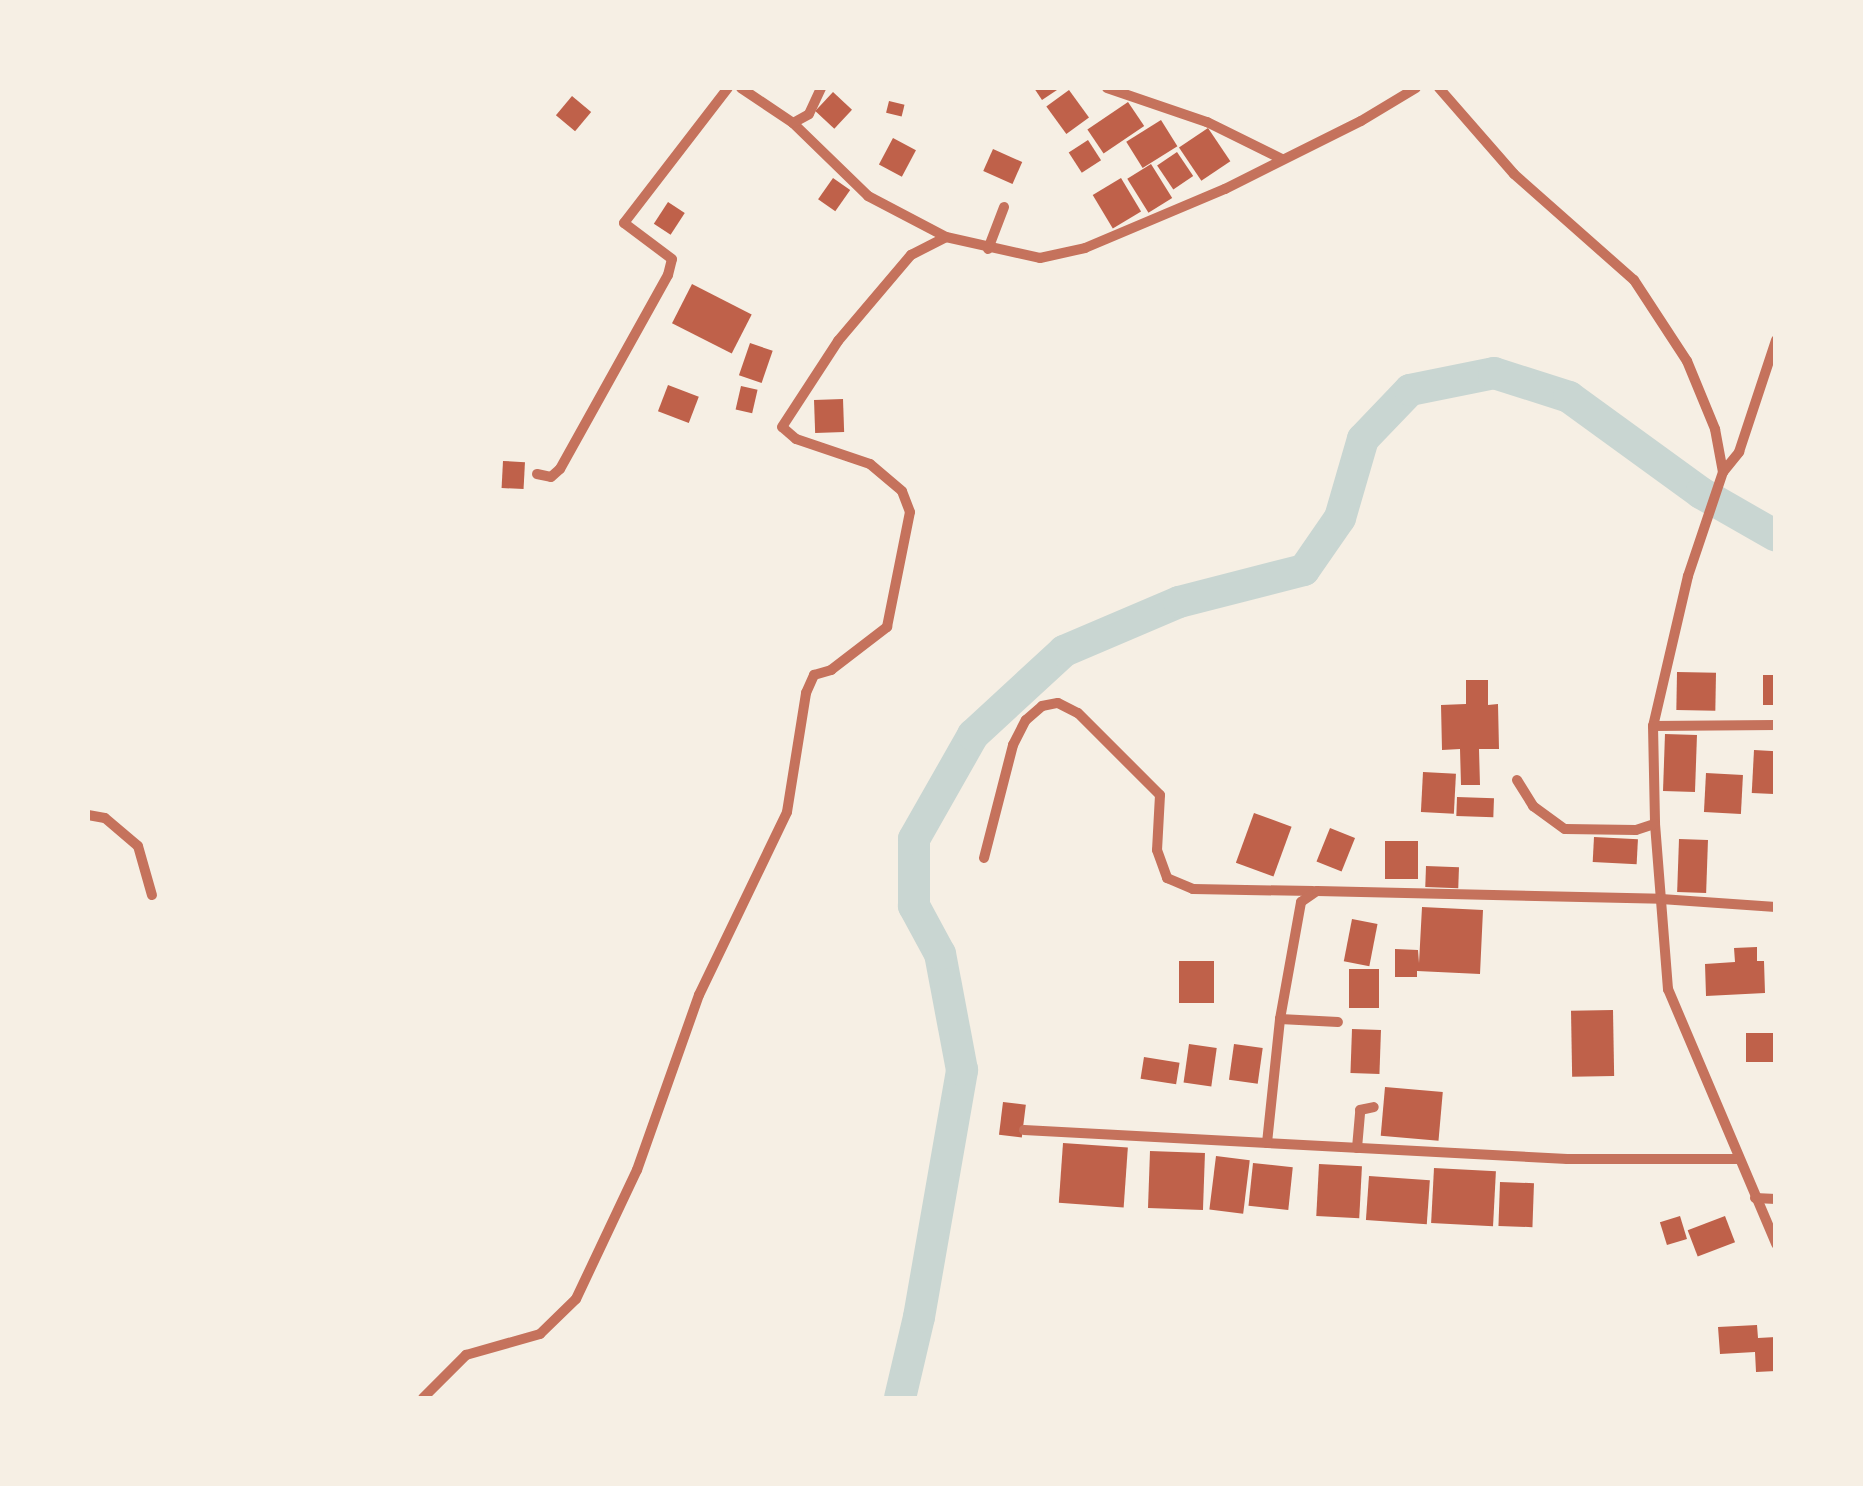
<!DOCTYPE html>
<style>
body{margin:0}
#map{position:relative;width:1863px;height:1486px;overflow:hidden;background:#f6efe4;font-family:"Fira Sans Condensed",sans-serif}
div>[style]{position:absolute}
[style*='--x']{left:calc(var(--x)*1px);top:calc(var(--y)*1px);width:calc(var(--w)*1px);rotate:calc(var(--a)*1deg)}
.river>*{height:32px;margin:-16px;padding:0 16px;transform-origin:16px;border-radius:16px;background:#c9d6d2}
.building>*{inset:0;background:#bf614a;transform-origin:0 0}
.minor>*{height:10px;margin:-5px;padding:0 5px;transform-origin:5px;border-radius:5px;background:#c5725c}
span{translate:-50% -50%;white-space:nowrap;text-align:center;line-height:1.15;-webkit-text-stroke:8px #f6efe4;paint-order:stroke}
.frame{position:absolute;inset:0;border:90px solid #f6efe4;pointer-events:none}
</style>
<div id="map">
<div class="river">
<div style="--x:900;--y:1398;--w:83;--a:-76.8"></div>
<div style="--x:919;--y:1317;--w:251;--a:-80.1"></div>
<div style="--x:962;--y:1070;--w:118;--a:-100.7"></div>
<div style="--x:940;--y:954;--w:55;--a:-118.4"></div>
<div style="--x:914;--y:906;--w:67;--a:-90"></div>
<div style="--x:914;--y:839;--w:120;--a:-60.4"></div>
<div style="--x:973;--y:735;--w:124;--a:-42.7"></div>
<div style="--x:1064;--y:651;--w:125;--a:-23.1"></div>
<div style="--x:1179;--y:602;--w:129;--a:-14.4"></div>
<div style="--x:1304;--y:570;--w:63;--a:-55.3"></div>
<div style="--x:1340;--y:518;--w:82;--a:-73.8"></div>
<div style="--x:1363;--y:439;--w:68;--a:-46.2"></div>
<div style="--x:1410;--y:390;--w:86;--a:-11.4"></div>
<div style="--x:1494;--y:373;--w:79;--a:17.7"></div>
<div style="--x:1569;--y:397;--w:163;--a:36"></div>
<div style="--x:1701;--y:493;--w:86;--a:29.8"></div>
</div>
<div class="building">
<div style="clip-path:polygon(1034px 88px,1060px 88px,1042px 100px)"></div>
<div style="left:1069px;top:90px;width:34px;height:28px;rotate:54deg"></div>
<div style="left:833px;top:92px;width:26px;height:26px;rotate:43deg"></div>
<div style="left:572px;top:96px;width:25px;height:25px;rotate:40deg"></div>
<div style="left:889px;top:101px;width:16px;height:12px;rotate:14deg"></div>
<div style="left:1128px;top:102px;width:29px;height:49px;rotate:56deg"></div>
<div style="left:1161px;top:120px;width:31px;height:41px;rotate:58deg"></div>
<div style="left:1208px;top:128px;width:40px;height:35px;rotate:56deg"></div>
<div style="left:893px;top:138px;width:26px;height:30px;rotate:28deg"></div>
<div style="left:1088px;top:140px;width:24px;height:23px;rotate:57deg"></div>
<div style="left:993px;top:149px;width:32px;height:24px;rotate:24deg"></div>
<div style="left:1177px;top:152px;width:29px;height:24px;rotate:56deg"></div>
<div style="left:1151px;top:164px;width:40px;height:28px;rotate:58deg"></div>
<div style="left:833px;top:178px;width:21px;height:26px;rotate:35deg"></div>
<div style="left:1121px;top:178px;width:39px;height:33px;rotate:59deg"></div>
<div style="left:668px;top:202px;width:20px;height:26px;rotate:33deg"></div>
<div style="left:692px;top:284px;width:67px;height:44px;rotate:27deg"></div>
<div style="left:750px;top:343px;width:24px;height:34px;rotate:19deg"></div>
<div style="left:668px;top:385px;width:33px;height:28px;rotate:21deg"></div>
<div style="left:741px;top:386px;width:17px;height:24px;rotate:13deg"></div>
<div style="left:843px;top:399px;width:33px;height:29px;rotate:88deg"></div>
<div style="left:503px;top:461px;width:22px;height:27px;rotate:3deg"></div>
<div style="left:1677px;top:672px;width:39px;height:38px;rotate:1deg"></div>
<div style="left:1763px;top:675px;width:13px;height:30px"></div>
<div style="clip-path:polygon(1466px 680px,1488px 680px,1488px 705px,1498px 704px,1499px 749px,1479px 749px,1480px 785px,1461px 785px,1460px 749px,1442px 750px,1441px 705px,1466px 704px)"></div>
<div style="left:1665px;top:734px;width:32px;height:57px;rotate:2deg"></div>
<div style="left:1754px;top:750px;width:22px;height:43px;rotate:3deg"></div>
<div style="left:1423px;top:772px;width:33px;height:40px;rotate:3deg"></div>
<div style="left:1706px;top:773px;width:37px;height:39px;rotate:3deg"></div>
<div style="left:1457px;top:797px;width:37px;height:19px;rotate:2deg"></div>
<div style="left:1254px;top:813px;width:40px;height:53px;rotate:20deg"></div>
<div style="left:1330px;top:828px;width:27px;height:36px;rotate:22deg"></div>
<div style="left:1594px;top:837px;width:44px;height:25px;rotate:3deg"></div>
<div style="left:1679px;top:839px;width:29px;height:53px;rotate:2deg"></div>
<div style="left:1385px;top:841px;width:33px;height:38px"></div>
<div style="left:1426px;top:866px;width:33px;height:21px;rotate:2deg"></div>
<div style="clip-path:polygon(1422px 907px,1483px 910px,1480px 974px,1417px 971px,1417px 977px,1395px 977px,1395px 949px,1418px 950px,1419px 963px)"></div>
<div style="left:1352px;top:919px;width:26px;height:43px;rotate:11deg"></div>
<div style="clip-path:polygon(1757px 947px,1757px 961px,1764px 961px,1765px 993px,1706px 996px,1705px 964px,1735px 962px,1734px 948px)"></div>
<div style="left:1179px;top:961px;width:35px;height:42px"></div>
<div style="left:1349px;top:969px;width:30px;height:39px"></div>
<div style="left:1613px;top:1010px;width:66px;height:42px;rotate:89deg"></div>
<div style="left:1352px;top:1029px;width:29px;height:44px;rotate:2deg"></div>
<div style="left:1776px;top:1033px;width:29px;height:30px;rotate:90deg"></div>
<div style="left:1189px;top:1044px;width:28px;height:39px;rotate:8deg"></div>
<div style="left:1234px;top:1044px;width:29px;height:36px;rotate:8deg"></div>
<div style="left:1144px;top:1057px;width:36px;height:22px;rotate:9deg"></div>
<div style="left:1385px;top:1087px;width:58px;height:49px;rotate:5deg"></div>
<div style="left:1003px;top:1102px;width:23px;height:33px;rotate:7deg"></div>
<div style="left:1063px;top:1143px;width:65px;height:60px;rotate:4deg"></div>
<div style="left:1150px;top:1151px;width:55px;height:57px;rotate:2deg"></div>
<div style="left:1216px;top:1156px;width:34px;height:54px;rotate:7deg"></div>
<div style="left:1253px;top:1163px;width:40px;height:43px;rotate:6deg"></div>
<div style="left:1319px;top:1164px;width:43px;height:52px;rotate:3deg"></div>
<div style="left:1434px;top:1168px;width:62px;height:55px;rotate:3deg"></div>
<div style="left:1369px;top:1176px;width:61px;height:44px;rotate:4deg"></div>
<div style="left:1500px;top:1182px;width:34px;height:44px;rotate:2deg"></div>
<div style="left:1680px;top:1216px;width:24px;height:21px;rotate:73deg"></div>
<div style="left:1725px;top:1216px;width:28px;height:40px;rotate:69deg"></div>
<div style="clip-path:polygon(1757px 1325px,1758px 1338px,1776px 1337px,1776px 1371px,1756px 1372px,1755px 1352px,1720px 1354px,1718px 1327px)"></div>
</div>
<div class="minor">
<div style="--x:741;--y:88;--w:63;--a:33.9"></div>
<div style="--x:793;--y:123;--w:105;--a:44.2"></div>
<div style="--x:868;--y:196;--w:88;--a:27.7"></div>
<div style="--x:946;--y:237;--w:96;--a:12.6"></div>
<div style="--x:1040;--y:258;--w:46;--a:-12.5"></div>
<div style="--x:1085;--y:248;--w:152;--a:-22.9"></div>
<div style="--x:1225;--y:189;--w:152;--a:-26.6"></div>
<div style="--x:1361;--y:121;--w:64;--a:-31"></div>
<div style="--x:1107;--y:88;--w:106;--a:18.8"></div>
<div style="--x:1207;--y:122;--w:84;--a:26.3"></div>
<div style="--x:1439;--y:88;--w:114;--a:48.9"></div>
<div style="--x:1514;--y:174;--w:160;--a:41.5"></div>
<div style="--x:1634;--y:280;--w:97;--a:56.8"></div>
<div style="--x:1687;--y:361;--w:74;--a:67.6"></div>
<div style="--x:1715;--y:429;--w:44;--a:79.5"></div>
<div style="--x:1723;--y:472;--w:110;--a:108.6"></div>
<div style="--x:1688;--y:576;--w:154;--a:103.1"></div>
<div style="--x:1653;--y:726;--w:98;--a:88.8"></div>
<div style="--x:1655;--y:824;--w:166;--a:85.5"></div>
<div style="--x:1668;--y:989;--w:277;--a:67"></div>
<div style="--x:793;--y:123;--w:18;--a:-29"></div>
<div style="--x:809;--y:114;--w:29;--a:-65"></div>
<div style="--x:988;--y:249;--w:45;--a:-69.1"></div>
<div style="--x:1723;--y:472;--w:26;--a:-51"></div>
<div style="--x:1739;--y:452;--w:118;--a:-71.7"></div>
<div style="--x:537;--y:474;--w:14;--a:12"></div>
<div style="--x:551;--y:477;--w:12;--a:-42"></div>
<div style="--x:560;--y:469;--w:222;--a:-60.9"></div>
<div style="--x:668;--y:275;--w:16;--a:-76"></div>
<div style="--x:672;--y:259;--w:60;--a:-143.1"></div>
<div style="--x:624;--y:223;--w:170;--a:-52.4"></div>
<div style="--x:1653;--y:726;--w:123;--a:-0.5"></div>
<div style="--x:1517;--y:780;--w:31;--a:58"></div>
<div style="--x:1533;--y:806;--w:39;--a:36"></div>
<div style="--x:1565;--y:829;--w:71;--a:0.8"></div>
<div style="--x:1636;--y:830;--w:20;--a:-18"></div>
<div style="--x:88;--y:815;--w:17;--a:10"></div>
<div style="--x:105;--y:818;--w:43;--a:40.3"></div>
<div style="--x:138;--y:846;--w:51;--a:74.1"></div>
<div style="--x:984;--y:858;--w:117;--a:-75.6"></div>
<div style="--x:1013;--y:745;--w:28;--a:-63"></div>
<div style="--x:1026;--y:720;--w:21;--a:-41"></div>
<div style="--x:1042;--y:706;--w:16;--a:-11"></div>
<div style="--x:1058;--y:703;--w:22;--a:27"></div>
<div style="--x:1078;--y:713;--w:116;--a:45"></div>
<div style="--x:1160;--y:795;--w:55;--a:93.1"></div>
<div style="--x:1157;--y:850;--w:30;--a:70"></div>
<div style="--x:1167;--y:878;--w:28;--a:23"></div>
<div style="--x:1193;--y:889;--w:120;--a:1"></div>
<div style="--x:1280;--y:1019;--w:58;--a:3"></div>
<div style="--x:1024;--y:1130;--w:544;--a:3.06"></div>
<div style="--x:1567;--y:1159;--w:172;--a:0"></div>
<div style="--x:1267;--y:1143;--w:125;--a:-84"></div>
<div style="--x:1280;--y:1019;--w:119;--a:-79.8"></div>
<div style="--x:1301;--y:902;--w:19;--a:-35"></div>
<div style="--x:1317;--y:891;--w:344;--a:1.3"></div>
<div style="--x:1661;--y:899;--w:115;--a:4"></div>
<div style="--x:1357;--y:1148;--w:38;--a:-85"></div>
<div style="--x:1360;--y:1110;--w:14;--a:-12"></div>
<div style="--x:1755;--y:1198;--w:21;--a:3"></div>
<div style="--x:423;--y:1398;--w:61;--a:-45"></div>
<div style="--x:466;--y:1355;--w:77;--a:-15.8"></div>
<div style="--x:540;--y:1334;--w:50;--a:-44.2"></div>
<div style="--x:576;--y:1299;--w:143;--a:-64.7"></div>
<div style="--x:637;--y:1170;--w:186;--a:-70.5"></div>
<div style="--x:699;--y:995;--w:203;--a:-64.3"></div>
<div style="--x:787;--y:812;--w:121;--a:-80.9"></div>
<div style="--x:806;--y:693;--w:20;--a:-66"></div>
<div style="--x:814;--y:675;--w:18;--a:-16"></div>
<div style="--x:831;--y:670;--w:71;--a:-37.5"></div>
<div style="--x:887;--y:627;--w:117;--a:-78.7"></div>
<div style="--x:910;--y:512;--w:22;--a:-111"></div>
<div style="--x:902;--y:491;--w:42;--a:-139.8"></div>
<div style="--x:870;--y:464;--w:78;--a:-161.3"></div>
<div style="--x:796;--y:439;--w:18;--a:-139"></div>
<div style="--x:782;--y:427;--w:103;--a:-56.9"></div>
<div style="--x:838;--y:341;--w:113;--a:-49.7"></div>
<div style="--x:911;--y:255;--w:39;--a:-27"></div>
</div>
<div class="frame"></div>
</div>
